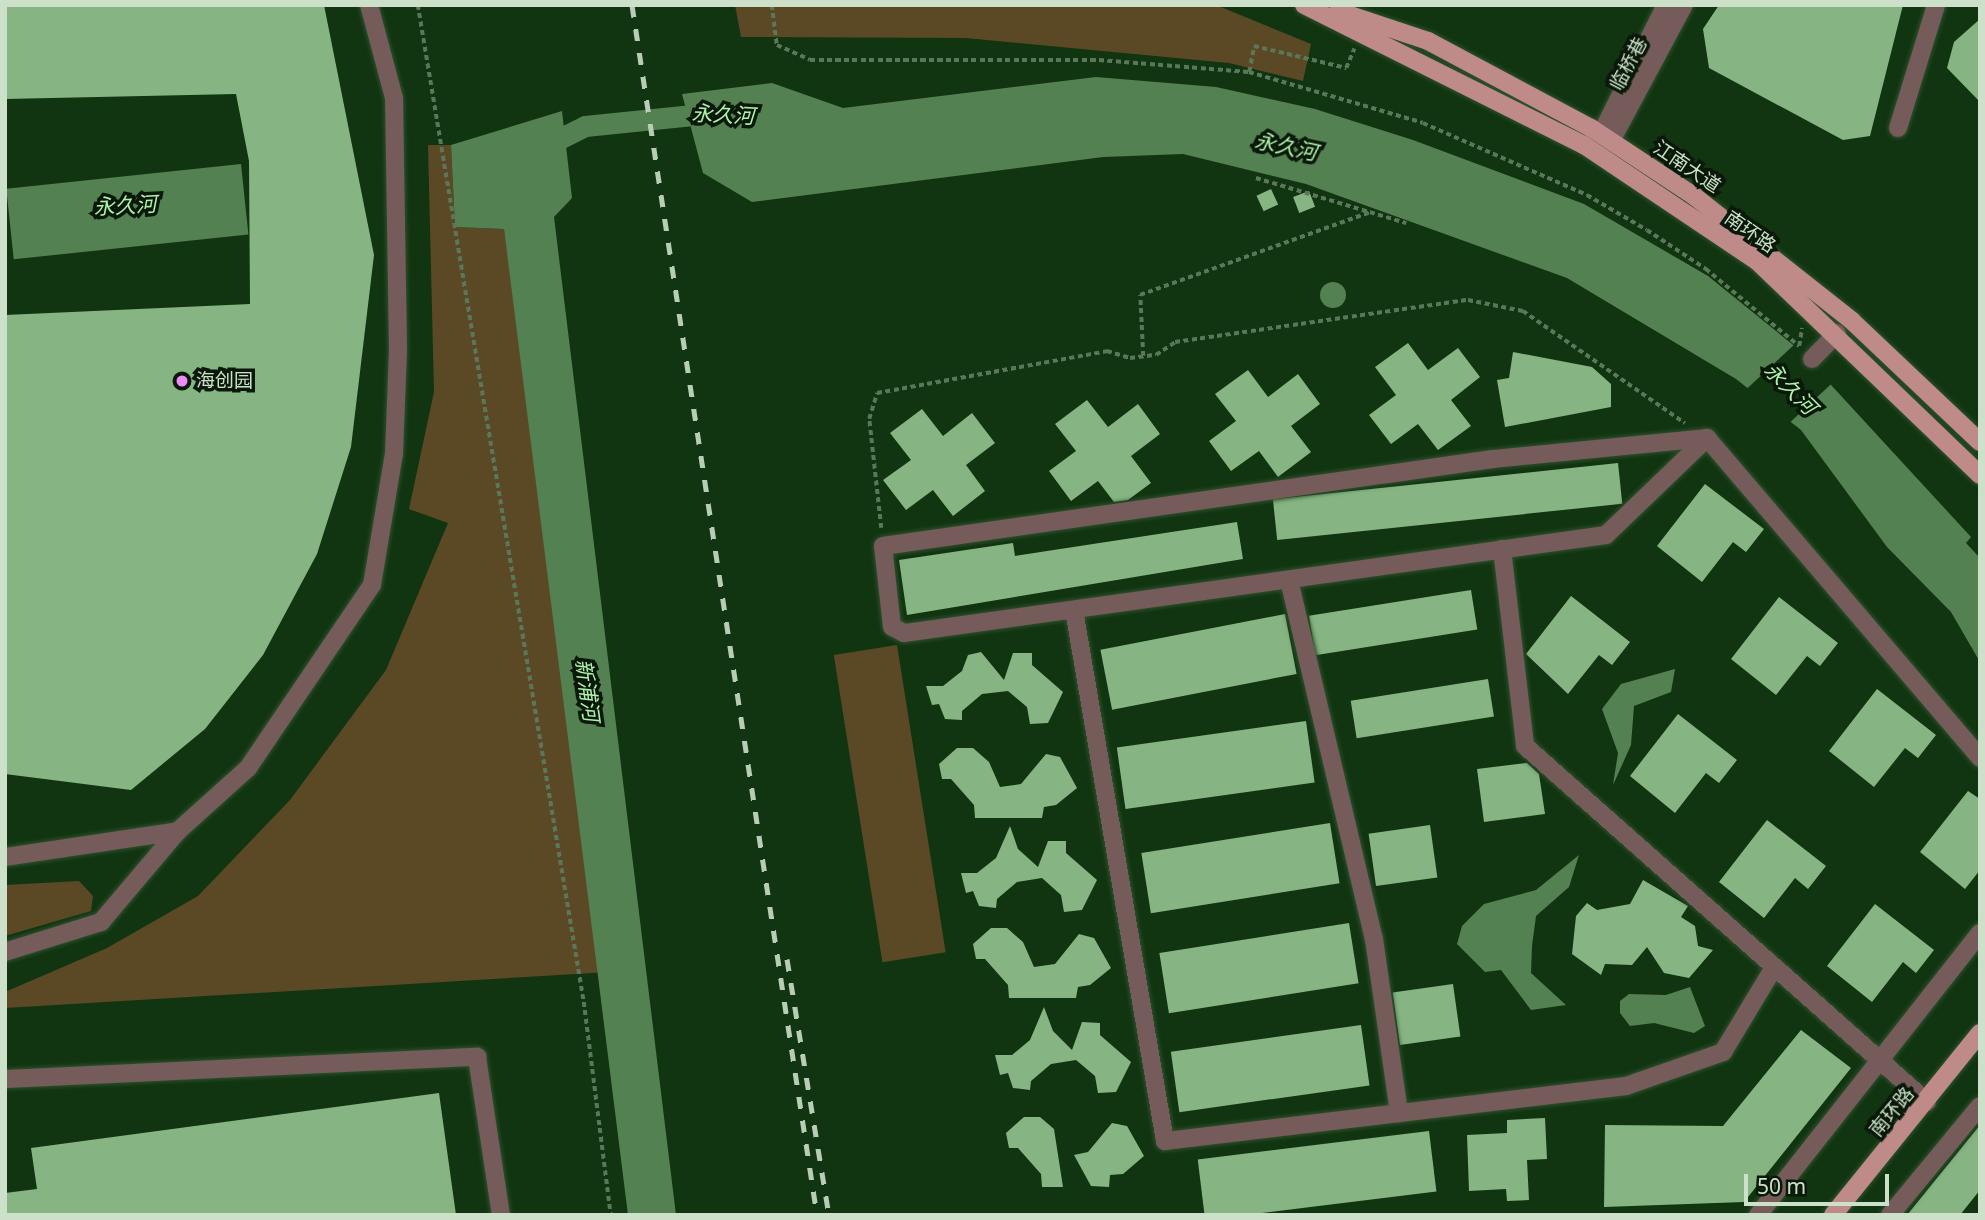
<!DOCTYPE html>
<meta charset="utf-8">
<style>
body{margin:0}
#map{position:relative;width:1985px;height:1220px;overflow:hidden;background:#113510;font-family:"Noto Sans","Noto Sans SC",sans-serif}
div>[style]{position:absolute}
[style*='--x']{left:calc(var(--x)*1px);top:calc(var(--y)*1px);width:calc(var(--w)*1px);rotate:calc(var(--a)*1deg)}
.green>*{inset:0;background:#5b4926;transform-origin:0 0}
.water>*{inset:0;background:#548151;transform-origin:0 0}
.round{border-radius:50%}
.pier>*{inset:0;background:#113510;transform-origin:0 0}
.canal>*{height:21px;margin:-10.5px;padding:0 10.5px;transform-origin:10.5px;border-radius:10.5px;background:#548151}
.building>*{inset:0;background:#86b583;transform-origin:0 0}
.path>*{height:3.5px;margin-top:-1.75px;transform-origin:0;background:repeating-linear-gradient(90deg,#5a7859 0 5px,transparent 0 8.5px)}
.roads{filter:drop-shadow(0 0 2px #2f502e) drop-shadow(0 0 2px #2f502e)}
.minor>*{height:18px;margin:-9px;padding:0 9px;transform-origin:9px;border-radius:9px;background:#755c5a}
.major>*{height:18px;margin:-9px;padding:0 9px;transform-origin:9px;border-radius:9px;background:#be8b88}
.rail>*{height:5px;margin-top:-2.5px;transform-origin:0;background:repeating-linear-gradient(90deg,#b7cdb5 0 12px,transparent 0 24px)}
.dots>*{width:19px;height:19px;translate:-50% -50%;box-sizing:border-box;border:4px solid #091809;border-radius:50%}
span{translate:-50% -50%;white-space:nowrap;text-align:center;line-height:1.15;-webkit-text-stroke:7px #091809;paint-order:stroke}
.street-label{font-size:19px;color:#cce0ca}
.poi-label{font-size:19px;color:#cce0ca}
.left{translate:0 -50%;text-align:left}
.water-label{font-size:21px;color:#aff2aa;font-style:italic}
.frame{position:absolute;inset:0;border:7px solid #cce0ca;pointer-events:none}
.scale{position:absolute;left:1744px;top:1174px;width:145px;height:32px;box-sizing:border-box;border:4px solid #cce0ca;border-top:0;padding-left:9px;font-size:21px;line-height:24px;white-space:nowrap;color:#cce0ca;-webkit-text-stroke:5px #091809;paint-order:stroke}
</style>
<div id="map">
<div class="green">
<div style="clip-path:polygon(735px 5px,1216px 5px,1311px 44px,1303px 81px,1229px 63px,966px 38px,741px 37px)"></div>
<div style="clip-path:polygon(428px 145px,451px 145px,455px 227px,504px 229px,610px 972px,5px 1008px,5px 992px,107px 948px,198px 896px,290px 800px,386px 670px,448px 523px,409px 509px,434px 392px)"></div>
<div style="left:897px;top:645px;width:311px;height:64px;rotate:81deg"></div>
<div style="clip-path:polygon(79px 881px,93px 896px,91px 911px,5px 936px,5px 885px)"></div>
</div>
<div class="water">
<div style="clip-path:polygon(1096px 77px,1216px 87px,1315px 109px,1413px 140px,1584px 204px,1708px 276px,1797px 348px,1971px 537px,1966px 543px,1980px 558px,1980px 662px,1951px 612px,1887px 547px,1801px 430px,1736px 379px,1567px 278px,1306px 184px,1183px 154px,1103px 157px,752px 202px,703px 173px,682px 94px,772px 83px,843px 108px)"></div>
<div style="clip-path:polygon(562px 111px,572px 198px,554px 217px,676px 1215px,628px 1215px,504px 229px,455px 227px,451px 145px)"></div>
<div style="left:241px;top:164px;width:71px;height:236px;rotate:84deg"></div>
<div class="round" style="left:1320px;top:282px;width:26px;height:26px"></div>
<div style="clip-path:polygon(1675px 669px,1671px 692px,1634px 706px,1631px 745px,1613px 785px,1618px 753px,1602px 709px,1621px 684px)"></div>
<div style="clip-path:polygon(1579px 855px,1569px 887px,1536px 916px,1532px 946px,1531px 973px,1566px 1005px,1531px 1010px,1501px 970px,1485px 972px,1457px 944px,1462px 926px,1484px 904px,1536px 890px)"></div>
<div style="clip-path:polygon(1690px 987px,1705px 1026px,1694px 1033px,1654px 1023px,1630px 1026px,1620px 1013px,1620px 1001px,1629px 994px,1666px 995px)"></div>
</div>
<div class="pier">
<div style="left:1796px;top:343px;width:54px;height:69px;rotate:47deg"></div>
</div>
<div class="canal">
<div style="--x:541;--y:148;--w:49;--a:-26.6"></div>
<div style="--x:585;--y:126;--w:128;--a:-5.8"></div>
</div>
<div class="building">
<div style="clip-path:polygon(5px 5px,324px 5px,374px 255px,351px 447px,317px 554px,263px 655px,205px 729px,131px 790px,5px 774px,5px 315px,250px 304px,249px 161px,236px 94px,5px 99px)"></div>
<div style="clip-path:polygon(1719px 5px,1903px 5px,1870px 136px,1843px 140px,1709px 68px,1703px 29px)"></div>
<div style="clip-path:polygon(1980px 19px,1980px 102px,1947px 68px,1954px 42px)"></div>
<div style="left:1271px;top:189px;width:17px;height:16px;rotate:65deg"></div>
<div style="left:1309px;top:191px;width:17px;height:17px;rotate:69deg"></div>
<div style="clip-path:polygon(1408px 343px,1428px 370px,1458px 348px,1480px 377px,1451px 400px,1471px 426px,1438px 450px,1418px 424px,1391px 444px,1369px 415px,1396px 395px,1375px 367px)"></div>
<div style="clip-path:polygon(1513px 352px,1592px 367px,1611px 384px,1611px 407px,1505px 427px,1497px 380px,1509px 378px)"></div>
<div style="clip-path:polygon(1248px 370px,1268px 397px,1298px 374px,1320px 404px,1291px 426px,1311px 452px,1278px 477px,1259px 451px,1231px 471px,1209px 441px,1236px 421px,1215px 394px)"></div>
<div style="clip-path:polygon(1087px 400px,1108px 427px,1138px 404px,1160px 434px,1131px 456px,1151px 483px,1128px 500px,1114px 502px,1098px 481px,1071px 501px,1049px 471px,1076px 451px,1055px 424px)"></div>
<div style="clip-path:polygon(922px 409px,943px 436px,972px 413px,995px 443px,966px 465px,985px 491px,953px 516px,933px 490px,906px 510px,883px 480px,911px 460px,890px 433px)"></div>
<div style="left:1618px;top:463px;width:41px;height:347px;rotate:84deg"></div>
<div style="clip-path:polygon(1705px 484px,1764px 529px,1746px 552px,1733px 542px,1702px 582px,1657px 546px)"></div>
<div style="clip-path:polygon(1237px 522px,1243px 559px,907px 615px,899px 560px,1013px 543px,1015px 556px)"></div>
<div style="left:1471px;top:590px;width:40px;height:164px;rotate:81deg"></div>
<div style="clip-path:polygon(1571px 596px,1630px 642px,1612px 665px,1599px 655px,1568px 694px,1526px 654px)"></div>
<div style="clip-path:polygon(1779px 597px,1838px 643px,1820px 666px,1807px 656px,1776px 695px,1731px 659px)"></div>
<div style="left:1285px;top:614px;width:61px;height:188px;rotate:79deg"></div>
<div style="clip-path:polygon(981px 652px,1004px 680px,1013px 653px,1032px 653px,1032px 665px,1063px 692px,1048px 723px,1030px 724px,1027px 707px,1008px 691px,982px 694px,962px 711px,962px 720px,945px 719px,939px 704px,932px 705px,926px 686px,943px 686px,962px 671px,968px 655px)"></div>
<div style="left:1488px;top:679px;width:38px;height:139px;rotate:81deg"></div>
<div style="clip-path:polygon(1877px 689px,1936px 735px,1918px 758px,1905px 748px,1874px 787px,1829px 751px)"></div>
<div style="clip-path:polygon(1678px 714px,1737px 760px,1719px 783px,1706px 773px,1675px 813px,1630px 776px)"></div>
<div style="left:1306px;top:721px;width:62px;height:191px;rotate:82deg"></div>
<div style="clip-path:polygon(957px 748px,973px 748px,989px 762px,1000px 787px,1021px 784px,1046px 754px,1060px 757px,1077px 788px,1056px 805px,1044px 807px,1042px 818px,975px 818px,974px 805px,951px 779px,942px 779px,939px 764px)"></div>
<div style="clip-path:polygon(1527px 763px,1539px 774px,1545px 814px,1484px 822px,1477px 769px)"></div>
<div style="clip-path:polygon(1968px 791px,1980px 799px,1980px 870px,1965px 889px,1920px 852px)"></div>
<div style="clip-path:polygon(1767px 820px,1826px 866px,1808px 889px,1795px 878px,1764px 918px,1719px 882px)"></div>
<div style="left:1330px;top:823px;width:61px;height:191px;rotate:81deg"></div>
<div style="left:1430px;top:825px;width:53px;height:62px;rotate:82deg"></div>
<div style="clip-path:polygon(1010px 826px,1018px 849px,1038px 867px,1048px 841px,1066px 841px,1066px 853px,1097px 880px,1082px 910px,1064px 912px,1061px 895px,1042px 878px,1017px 882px,997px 899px,996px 908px,979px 906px,973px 891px,966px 893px,961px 873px,977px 873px,996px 858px)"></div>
<div style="clip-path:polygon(1643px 880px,1688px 906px,1681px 917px,1695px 926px,1698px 946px,1713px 950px,1689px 978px,1664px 973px,1647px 947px,1632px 965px,1605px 964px,1601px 975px,1572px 954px,1576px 916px,1587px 903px,1597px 910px,1630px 904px)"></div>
<div style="clip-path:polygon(1875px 904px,1934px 950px,1916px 973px,1903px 962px,1872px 1002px,1827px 966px)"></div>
<div style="left:1349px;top:923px;width:61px;height:192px;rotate:81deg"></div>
<div style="clip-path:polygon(991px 928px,1007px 928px,1023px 942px,1034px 967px,1055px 964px,1079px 934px,1094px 938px,1111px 968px,1090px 985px,1078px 987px,1076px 998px,1009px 998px,1008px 985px,985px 959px,976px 959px,973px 944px)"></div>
<div style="left:1453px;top:984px;width:53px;height:61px;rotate:82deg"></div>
<div style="clip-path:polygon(1044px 1007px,1053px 1031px,1072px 1050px,1082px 1022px,1100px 1023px,1100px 1035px,1131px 1062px,1116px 1092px,1098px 1093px,1095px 1076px,1076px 1060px,1051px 1064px,1031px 1081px,1030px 1090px,1013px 1088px,1008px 1073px,1000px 1075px,995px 1055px,1012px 1055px,1030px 1040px)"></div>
<div style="left:1361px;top:1025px;width:61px;height:192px;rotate:82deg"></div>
<div style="clip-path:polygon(1801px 1030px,1851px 1068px,1744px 1202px,1604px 1207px,1605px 1125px,1723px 1126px)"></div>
<div style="clip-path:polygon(439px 1093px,456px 1215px,5px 1215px,5px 1193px,37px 1189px,31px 1148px)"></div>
<div style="clip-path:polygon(1024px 1117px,1040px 1117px,1054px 1129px,1063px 1187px,1042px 1187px,1041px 1174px,1018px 1148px,1009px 1148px,1006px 1133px)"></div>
<div style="clip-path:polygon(1545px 1118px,1547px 1159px,1527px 1160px,1529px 1200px,1507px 1201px,1506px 1189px,1469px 1191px,1467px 1135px,1507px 1133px,1507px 1120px)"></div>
<div style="clip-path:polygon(1112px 1123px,1127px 1126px,1144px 1156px,1123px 1174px,1110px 1175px,1109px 1187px,1091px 1186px,1074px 1155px,1088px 1152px)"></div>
<div style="clip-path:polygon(1980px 1125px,1980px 1190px,1960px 1215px,1907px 1215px)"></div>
<div style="left:1429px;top:1131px;width:61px;height:233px;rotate:83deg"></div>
</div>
<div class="path">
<div style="--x:418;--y:5;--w:1011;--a:80.55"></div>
<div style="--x:584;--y:1002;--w:215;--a:82.8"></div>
<div style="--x:772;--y:5;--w:40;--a:82.9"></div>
<div style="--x:777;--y:45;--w:36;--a:24"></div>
<div style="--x:810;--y:60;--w:289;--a:0"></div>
<div style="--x:1099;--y:60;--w:150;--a:4.6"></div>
<div style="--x:1249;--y:72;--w:181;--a:16.3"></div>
<div style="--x:1423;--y:123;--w:179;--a:23.7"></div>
<div style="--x:1587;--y:195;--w:69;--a:30.3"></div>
<div style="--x:1647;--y:230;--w:71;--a:33.5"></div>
<div style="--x:1706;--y:269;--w:121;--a:39.6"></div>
<div style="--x:1799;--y:346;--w:18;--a:-81"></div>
<div style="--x:1249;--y:72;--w:26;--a:-79"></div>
<div style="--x:1254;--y:46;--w:95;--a:13.4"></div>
<div style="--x:1346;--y:68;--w:21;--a:-67"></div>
<div style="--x:1256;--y:178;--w:157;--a:16.7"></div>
<div style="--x:1143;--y:356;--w:61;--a:-92.8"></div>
<div style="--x:1140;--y:295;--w:245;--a:-19.8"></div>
<div style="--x:881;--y:528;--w:110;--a:-96.3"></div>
<div style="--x:869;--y:419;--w:27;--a:-73"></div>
<div style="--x:877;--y:393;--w:234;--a:-10.3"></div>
<div style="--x:1107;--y:351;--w:24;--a:17"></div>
<div style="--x:1130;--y:358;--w:26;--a:-7"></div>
<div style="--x:1156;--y:355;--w:23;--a:-34"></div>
<div style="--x:1175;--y:342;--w:296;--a:-8.2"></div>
<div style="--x:1468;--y:300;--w:56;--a:11.3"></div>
<div style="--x:1523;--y:311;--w:197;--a:34.7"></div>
</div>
<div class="roads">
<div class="minor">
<div style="--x:1898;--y:128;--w:129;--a:-72.8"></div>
<div style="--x:1601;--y:134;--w:144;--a:-63.3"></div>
<div style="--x:1611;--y:141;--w:154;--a:-61.8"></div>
<div style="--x:1812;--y:359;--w:36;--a:-46"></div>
<div style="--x:1707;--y:438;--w:140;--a:136.2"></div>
<div style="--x:1606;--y:535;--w:709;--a:172.05"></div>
<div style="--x:904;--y:633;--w:13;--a:-153"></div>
<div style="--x:892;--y:627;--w:81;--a:-96.3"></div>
<div style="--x:883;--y:546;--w:616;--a:-8.12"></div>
<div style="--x:1493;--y:459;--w:215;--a:-5.6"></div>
<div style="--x:1707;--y:438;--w:421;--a:49.5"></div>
<div style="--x:1502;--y:549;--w:198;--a:83.3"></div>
<div style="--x:1525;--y:746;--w:537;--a:41.53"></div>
<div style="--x:1289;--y:580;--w:369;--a:76.7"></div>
<div style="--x:1374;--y:939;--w:176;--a:81.8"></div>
<div style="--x:1074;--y:610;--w:539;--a:80.28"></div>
<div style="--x:1165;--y:1141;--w:464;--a:-6.8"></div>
<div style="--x:1626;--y:1086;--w:103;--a:-19.3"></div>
<div style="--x:1723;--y:1052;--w:97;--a:-58.9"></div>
<div style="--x:5;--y:857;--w:175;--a:-8.5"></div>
<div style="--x:5;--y:952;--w:101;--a:-17.4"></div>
<div style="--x:101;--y:922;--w:119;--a:-49.8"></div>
<div style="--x:178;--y:831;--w:94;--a:-42"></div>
<div style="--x:248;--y:768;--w:221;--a:-55.9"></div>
<div style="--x:372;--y:585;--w:133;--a:-80.5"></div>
<div style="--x:394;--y:454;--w:104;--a:-87.8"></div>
<div style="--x:398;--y:350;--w:252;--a:-90.9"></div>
<div style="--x:394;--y:98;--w:96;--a:-105"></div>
<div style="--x:5;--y:1079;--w:473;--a:-2.7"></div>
<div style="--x:477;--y:1057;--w:160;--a:81.4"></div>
<div style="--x:1758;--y:1215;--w:359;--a:-51.8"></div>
<div style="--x:1890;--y:1215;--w:141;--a:-50.5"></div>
</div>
<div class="major">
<div style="--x:1304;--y:5;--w:313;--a:26.6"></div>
<div style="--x:1584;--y:145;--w:210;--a:33.9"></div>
<div style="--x:1758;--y:262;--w:308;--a:43.8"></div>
<div style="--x:1338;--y:11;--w:95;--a:18.4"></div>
<div style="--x:1428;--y:41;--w:185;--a:28.1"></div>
<div style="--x:1591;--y:128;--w:123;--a:33.4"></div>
<div style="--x:1694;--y:196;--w:201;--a:38.3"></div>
<div style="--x:1852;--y:321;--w:176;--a:43.4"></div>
<div style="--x:1833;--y:1215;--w:234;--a:-51.1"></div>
</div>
</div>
<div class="rail">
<div style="--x:632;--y:5;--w:1224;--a:81.31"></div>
<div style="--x:787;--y:959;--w:259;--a:80.7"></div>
</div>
<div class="dots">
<div style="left:182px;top:381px;background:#ed8cf9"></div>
</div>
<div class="street-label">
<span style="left:1629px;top:64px;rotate:-62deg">临桥巷</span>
<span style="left:1687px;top:167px;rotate:34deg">江南大道</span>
<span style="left:1750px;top:232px;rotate:35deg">南环路</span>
<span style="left:1892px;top:1112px;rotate:-50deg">南环路</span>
</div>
<div class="poi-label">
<span class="left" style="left:196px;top:381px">海创园</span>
</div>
<div class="water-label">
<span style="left:723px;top:114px;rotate:3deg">永久河</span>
<span style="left:1286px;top:146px;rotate:12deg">永久河</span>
<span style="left:125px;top:205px;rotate:-3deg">永久河</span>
<span style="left:1791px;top:388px;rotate:45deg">永久河</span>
<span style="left:588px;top:690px;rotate:82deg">新浦河</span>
</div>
<div class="frame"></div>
<div class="scale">50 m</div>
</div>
